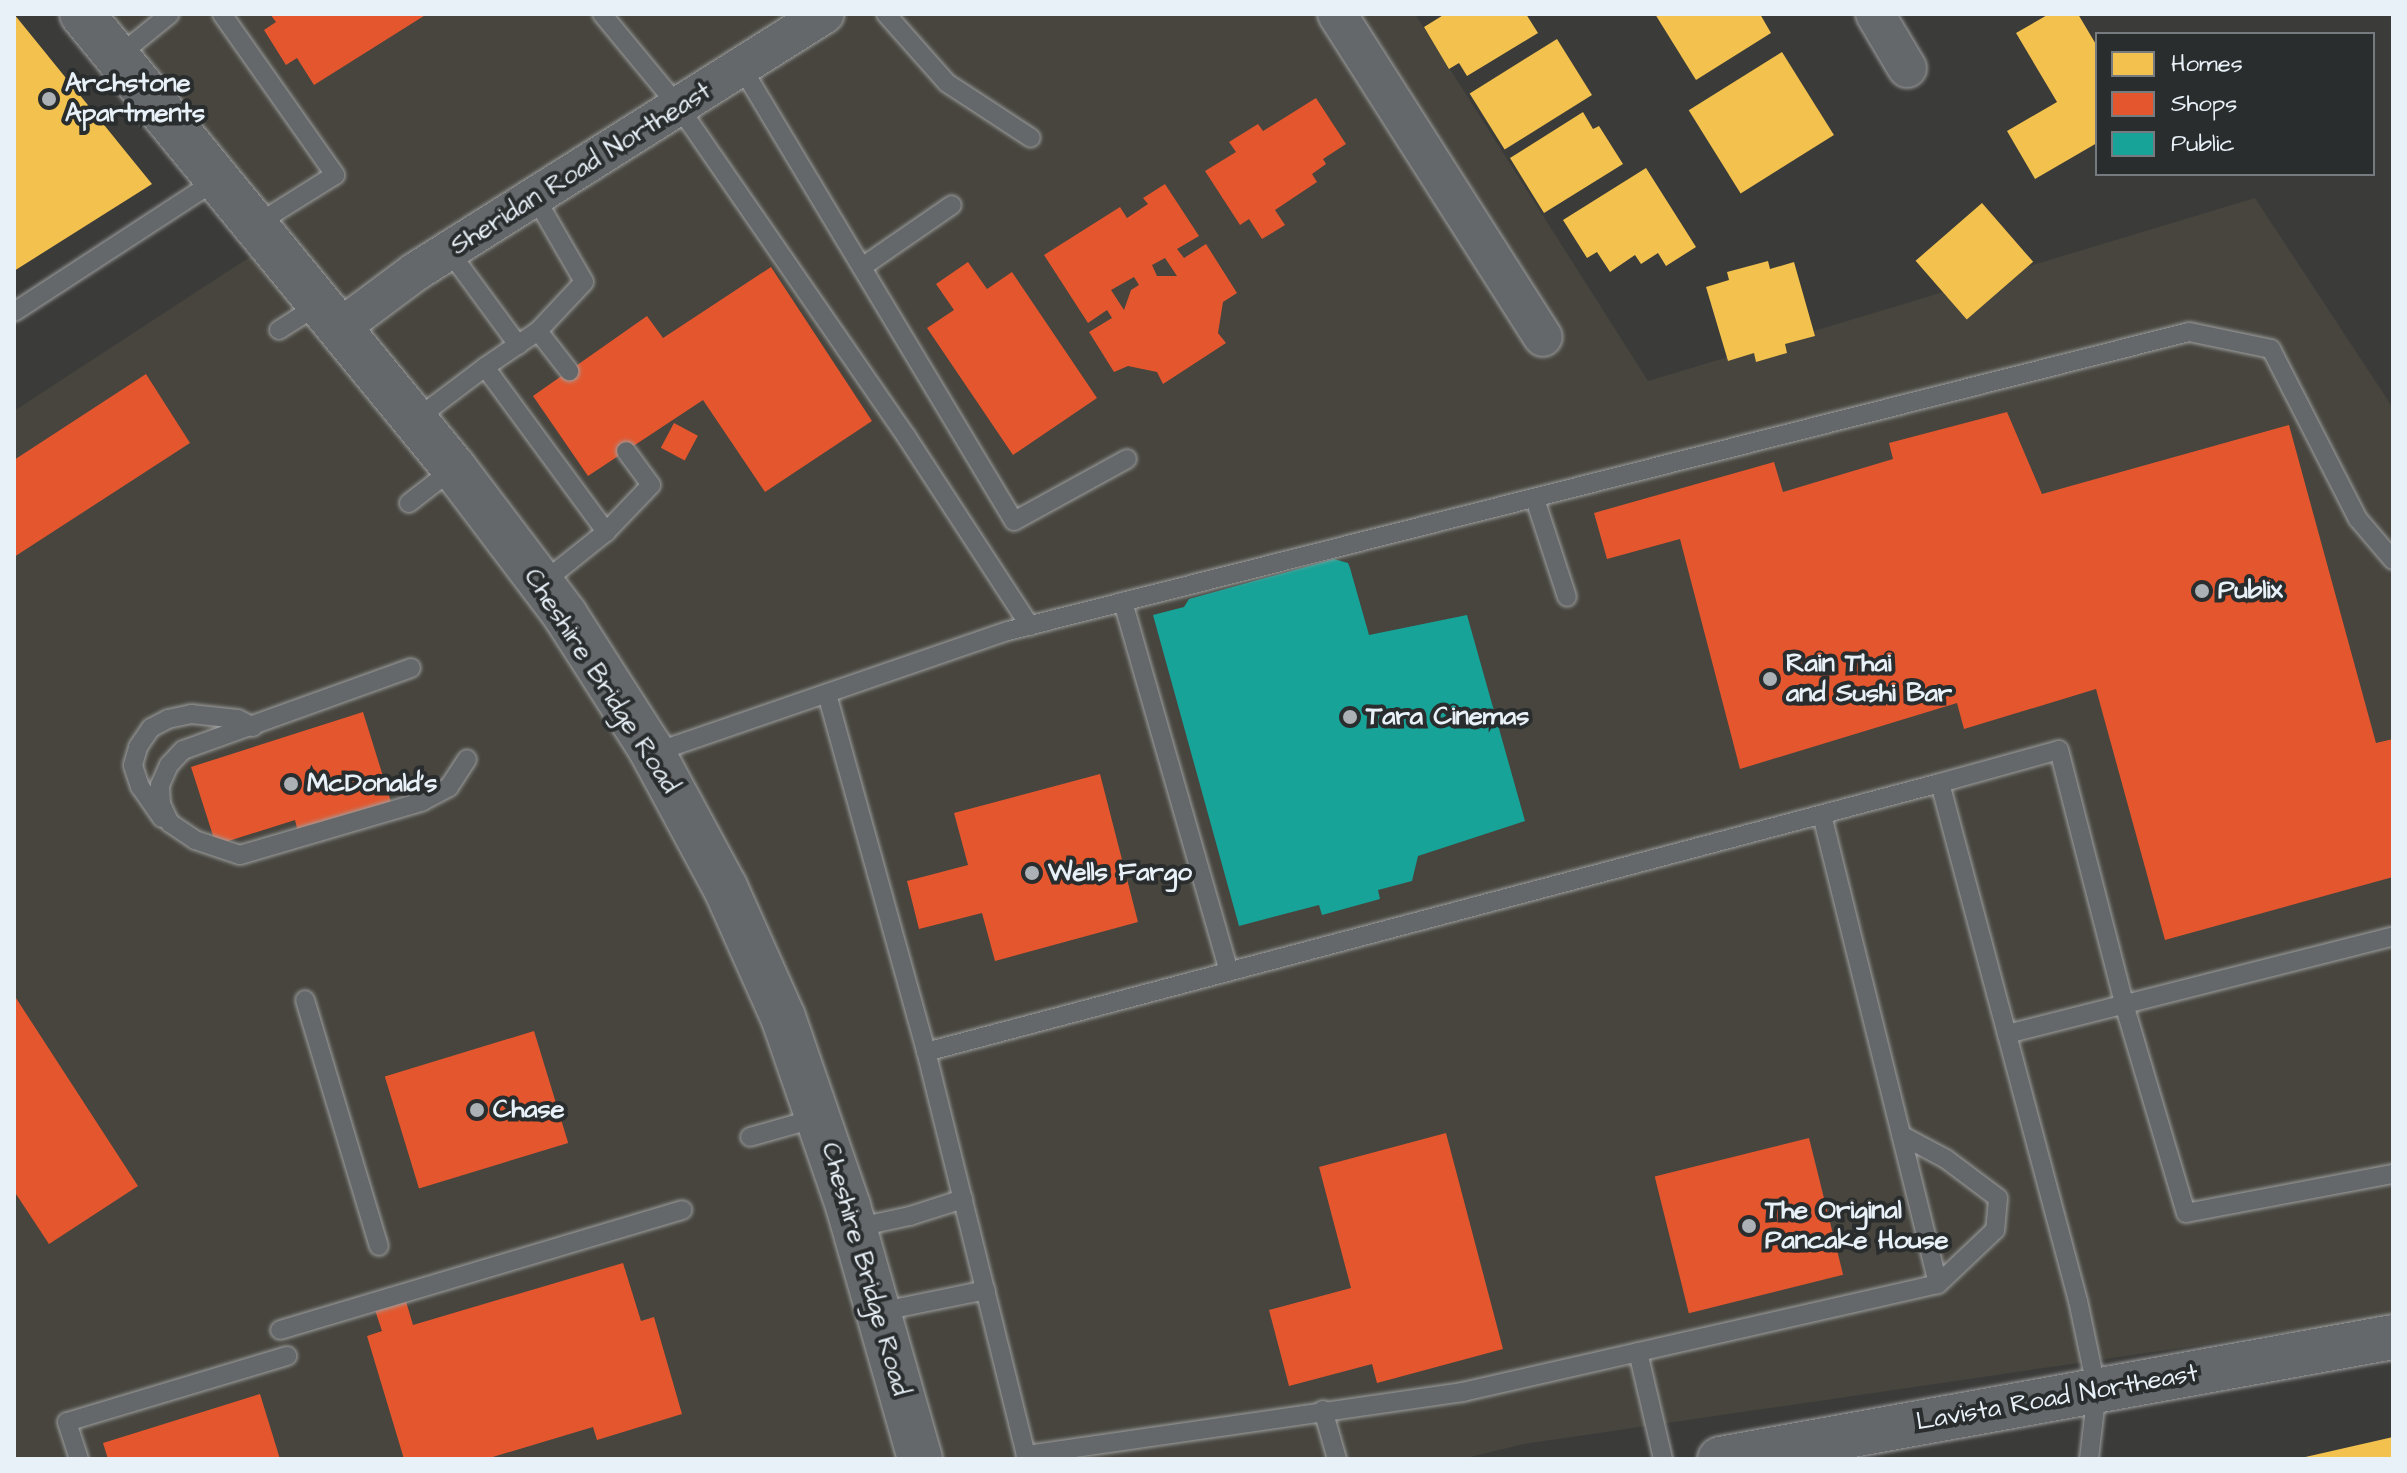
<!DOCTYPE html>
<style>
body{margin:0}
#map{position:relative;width:2407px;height:1473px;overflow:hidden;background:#3b3b39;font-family:"Architects Daughter",sans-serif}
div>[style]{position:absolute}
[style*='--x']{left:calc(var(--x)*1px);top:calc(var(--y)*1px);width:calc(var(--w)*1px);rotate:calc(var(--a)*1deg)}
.built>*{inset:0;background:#47453e}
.homes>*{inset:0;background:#f2c14e;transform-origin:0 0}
.shops>*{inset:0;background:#e4572e;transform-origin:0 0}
.public>*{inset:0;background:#17a398}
.roads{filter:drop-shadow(0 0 2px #9d9f9f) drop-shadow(0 0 2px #9d9f9f)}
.lane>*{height:18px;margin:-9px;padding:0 9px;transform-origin:9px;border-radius:9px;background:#65686b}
.street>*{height:38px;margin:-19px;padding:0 19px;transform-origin:19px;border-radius:19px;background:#65686b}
.secondary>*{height:44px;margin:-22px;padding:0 22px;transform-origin:22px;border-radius:22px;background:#65686b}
.dots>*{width:22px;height:22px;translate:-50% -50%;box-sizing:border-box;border:4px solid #2a2d2e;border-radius:50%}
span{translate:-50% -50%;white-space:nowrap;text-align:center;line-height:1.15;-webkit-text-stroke:8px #2a2d2e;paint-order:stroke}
.poi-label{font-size:26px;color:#e8f1f8;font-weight:700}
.left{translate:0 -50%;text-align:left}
.street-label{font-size:26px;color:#e8f1f8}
.frame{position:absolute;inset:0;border:16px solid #e8f1f8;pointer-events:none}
.legend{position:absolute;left:2095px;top:32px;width:280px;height:144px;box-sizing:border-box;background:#2a2d2e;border:2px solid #767b7f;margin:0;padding:10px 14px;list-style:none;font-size:24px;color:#e8f1f8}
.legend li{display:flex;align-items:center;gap:16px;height:40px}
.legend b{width:40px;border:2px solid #767b7f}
</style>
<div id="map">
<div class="built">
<div style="clip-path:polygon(86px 14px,1415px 14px,1648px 381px,2255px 198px,2393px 408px,2393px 1317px,1524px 1444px,1462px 1459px,14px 1459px,14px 411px,262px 249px)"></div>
</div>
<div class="homes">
<div style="clip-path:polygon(14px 14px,152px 184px,14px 271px)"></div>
<div style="clip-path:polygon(1445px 14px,1526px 14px,1538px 33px,1467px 76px,1459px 63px,1449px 69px,1424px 27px)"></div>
<div style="clip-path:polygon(1655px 14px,1760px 14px,1771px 33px,1696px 80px)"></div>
<div style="clip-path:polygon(2049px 14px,2078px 14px,2097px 46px,2097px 143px,2035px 179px,2007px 131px,2057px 102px,2016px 33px)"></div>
<div style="left:1557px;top:39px;width:66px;height:103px;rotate:58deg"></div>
<div style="left:1782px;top:52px;width:98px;height:110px;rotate:58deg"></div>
<div style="clip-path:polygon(1583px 112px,1593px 129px,1599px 126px,1623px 164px,1544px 213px,1510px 158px)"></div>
<div style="clip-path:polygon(1646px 168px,1696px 247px,1666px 266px,1658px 253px,1641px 264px,1635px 255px,1610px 272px,1597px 252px,1587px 258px,1563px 220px)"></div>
<div style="left:1982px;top:203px;width:78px;height:88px;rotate:49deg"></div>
<div style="clip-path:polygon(1768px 261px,1770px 269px,1794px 262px,1815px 336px,1785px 344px,1787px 353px,1756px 362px,1754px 353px,1728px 361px,1706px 287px,1729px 280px,1727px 272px)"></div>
<div style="clip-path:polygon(2393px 1437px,2393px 1459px,2301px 1459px,2301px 1458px)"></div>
</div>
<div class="shops">
<div style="clip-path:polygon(270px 14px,427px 14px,314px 85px,297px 58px,286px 65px,264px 30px,276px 22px)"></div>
<div style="clip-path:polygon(1316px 98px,1346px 144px,1323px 159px,1326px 164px,1312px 174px,1317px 182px,1275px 210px,1285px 225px,1262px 239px,1249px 219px,1240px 225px,1205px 171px,1236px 152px,1229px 142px,1258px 124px,1263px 131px)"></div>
<div style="clip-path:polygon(evenodd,1165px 184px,1199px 236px,1177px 249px,1184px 258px,1206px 244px,1237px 293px,1223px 302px,1218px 333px,1226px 343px,1163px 384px,1157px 372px,1128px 366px,1114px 372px,1089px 332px,1112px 318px,1107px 310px,1088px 323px,1044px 255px,1120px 207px,1127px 218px,1148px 204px,1143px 198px,1165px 184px,1165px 258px,1177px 276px,1157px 276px,1152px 265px,1165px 258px,1165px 184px,1134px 277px,1139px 285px,1131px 290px,1124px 310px,1111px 290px,1134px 277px)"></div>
<div style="clip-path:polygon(968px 262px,987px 289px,1012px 272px,1097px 398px,1013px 455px,927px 328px,954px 310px,936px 284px)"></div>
<div style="clip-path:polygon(771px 267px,872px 421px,765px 492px,703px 400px,588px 476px,533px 396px,647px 316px,663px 338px)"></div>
<div style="clip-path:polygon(146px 374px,190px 443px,14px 557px,14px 460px)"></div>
<div style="clip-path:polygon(2007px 412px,2042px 494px,2289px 425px,2376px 743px,2393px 739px,2393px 877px,2165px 940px,2096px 689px,1964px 729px,1957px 703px,1740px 769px,1680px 539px,1607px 559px,1594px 513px,1774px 462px,1783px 492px,1893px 459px,1889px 443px)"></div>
<div style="left:674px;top:423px;width:27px;height:28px;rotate:28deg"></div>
<div style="clip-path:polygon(363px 712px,391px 802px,298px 832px,295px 820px,216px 845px,191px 767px)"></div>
<div style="clip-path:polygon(1100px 774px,1138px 922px,995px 961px,982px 913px,919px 929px,907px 881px,968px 865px,954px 813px)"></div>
<div style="clip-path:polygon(14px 995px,138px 1186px,49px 1244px,14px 1191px)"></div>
<div style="left:534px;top:1031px;width:117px;height:156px;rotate:73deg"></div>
<div style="clip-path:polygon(1446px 1133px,1503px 1349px,1377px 1383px,1372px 1364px,1289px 1386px,1269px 1310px,1351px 1288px,1319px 1167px)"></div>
<div style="left:1809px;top:1138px;width:141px;height:159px;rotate:76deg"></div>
<div style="clip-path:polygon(623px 1263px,641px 1321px,654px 1317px,682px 1414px,597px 1440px,593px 1427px,486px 1459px,404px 1459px,367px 1336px,382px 1331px,374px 1307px,405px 1298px,413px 1325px)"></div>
<div style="clip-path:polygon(260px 1394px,280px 1459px,108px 1459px,103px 1443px)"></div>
</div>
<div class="public">
<div style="clip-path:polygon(1334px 559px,1348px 563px,1350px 568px,1369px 635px,1467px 615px,1525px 821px,1418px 856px,1412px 881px,1378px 890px,1380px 899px,1322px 915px,1319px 905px,1239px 926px,1153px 615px,1184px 607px,1189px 599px)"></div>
</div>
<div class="roads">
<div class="lane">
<div style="--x:222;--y:14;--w:197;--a:54.9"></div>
<div style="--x:335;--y:175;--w:94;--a:148"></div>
<div style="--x:602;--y:14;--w:121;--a:50.4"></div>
<div style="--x:679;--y:107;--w:400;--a:55.4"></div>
<div style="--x:906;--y:436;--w:227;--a:56.9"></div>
<div style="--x:886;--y:14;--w:92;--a:48.5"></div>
<div style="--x:947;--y:83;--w:100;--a:33.2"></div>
<div style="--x:117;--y:57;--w:68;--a:-39.1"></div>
<div style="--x:742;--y:68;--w:528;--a:59.02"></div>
<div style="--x:1014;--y:521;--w:129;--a:-28.8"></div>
<div style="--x:535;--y:197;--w:98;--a:60"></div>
<div style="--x:584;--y:282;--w:67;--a:133.2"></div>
<div style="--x:538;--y:331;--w:64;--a:145.8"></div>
<div style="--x:485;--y:367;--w:205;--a:53.7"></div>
<div style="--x:606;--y:532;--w:83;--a:141.3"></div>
<div style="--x:449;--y:251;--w:117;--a:53.7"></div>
<div style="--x:862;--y:267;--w:109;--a:-34.6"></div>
<div style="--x:14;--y:312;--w:244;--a:-33.1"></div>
<div style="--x:279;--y:330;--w:49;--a:-32.4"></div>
<div style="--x:538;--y:331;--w:51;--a:52.2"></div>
<div style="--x:415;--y:420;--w:88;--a:-37.1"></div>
<div style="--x:1535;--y:499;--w:103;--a:71.9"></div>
<div style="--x:409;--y:503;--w:57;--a:-37.9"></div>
<div style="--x:606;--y:532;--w:65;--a:-46.2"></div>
<div style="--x:651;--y:485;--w:42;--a:-126.3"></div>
<div style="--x:1123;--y:602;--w:384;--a:74"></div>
<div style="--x:411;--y:668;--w:242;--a:160.2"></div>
<div style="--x:183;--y:750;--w:21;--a:133"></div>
<div style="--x:169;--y:765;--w:22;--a:114"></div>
<div style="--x:160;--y:785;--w:19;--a:87"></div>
<div style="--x:161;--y:804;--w:21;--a:65"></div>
<div style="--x:170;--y:823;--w:30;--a:34"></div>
<div style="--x:195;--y:840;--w:47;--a:18.4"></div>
<div style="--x:240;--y:855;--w:189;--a:-16.3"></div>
<div style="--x:421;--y:802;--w:32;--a:-28"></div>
<div style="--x:449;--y:787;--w:33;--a:-57"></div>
<div style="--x:827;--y:694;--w:371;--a:74.5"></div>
<div style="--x:653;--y:753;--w:375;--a:-19"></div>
<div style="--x:1008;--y:631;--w:1218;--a:-14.21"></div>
<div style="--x:2189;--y:332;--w:84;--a:11.7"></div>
<div style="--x:2271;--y:349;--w:191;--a:62.9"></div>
<div style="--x:2358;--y:519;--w:54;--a:49.5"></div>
<div style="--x:1822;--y:815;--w:483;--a:76.1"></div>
<div style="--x:162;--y:818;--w:38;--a:-125"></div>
<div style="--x:140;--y:787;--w:23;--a:-108"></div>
<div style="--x:133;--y:765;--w:19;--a:-74"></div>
<div style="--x:138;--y:747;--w:23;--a:-56"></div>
<div style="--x:151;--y:728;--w:19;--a:-28"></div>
<div style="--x:168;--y:719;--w:24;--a:-12"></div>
<div style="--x:191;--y:714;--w:47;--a:6.1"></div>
<div style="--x:238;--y:719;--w:17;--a:28"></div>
<div style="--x:305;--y:1000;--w:257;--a:73.3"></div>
<div style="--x:2007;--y:1034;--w:398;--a:-14.2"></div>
<div style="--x:1901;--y:1135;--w:51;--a:28.1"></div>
<div style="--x:1946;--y:1159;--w:65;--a:36.9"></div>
<div style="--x:1998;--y:1198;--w:32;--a:95"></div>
<div style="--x:1995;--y:1230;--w:79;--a:136.5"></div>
<div style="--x:1938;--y:1284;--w:487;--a:167.2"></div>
<div style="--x:1463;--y:1392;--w:442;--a:171.8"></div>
<div style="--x:1026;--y:1455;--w:415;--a:-103.9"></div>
<div style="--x:926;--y:1052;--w:1049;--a:-14.86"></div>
<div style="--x:750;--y:1137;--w:73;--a:-15.9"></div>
<div style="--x:854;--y:1228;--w:57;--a:-12.1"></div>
<div style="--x:910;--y:1216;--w:56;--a:-17.8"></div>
<div style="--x:878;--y:1312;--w:110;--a:-11.5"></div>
<div style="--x:280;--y:1330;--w:420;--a:-16.6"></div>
<div style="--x:1638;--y:1352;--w:110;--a:76.8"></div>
<div style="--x:1323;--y:1410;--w:51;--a:74.1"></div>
<div style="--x:79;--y:1459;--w:39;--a:-108"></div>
<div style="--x:67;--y:1422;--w:230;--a:-16.7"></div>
<div style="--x:2089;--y:1459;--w:68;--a:-83.3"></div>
<div style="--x:2097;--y:1391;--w:92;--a:-101.9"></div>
<div style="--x:2078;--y:1301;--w:536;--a:-104.92"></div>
<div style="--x:1940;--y:783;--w:123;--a:-15.5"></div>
<div style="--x:2059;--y:750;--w:262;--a:75.6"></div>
<div style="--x:2124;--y:1004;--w:218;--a:73.5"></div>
<div style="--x:2186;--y:1213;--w:211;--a:-10.7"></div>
</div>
<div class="street">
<div style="--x:1337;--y:14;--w:383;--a:57.5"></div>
<div style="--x:1875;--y:14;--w:63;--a:59.3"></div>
<div style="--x:340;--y:328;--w:94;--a:-36.7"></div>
<div style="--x:415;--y:272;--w:484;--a:-32.2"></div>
</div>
<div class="secondary">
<div style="--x:82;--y:14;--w:587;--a:50.67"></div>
<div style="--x:454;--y:468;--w:184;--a:52.9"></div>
<div style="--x:565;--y:615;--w:158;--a:57.4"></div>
<div style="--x:650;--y:748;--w:158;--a:61.7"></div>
<div style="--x:725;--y:887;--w:142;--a:66"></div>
<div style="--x:783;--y:1017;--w:200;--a:71"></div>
<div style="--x:848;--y:1206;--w:263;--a:74.1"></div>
<div style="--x:1720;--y:1459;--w:684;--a:-10.27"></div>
</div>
</div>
<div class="dots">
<div style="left:49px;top:99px;background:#abb1b5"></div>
<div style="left:2202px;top:591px;background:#abb1b5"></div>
<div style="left:1770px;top:679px;background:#abb1b5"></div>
<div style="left:1350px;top:717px;background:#abb1b5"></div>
<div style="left:291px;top:784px;background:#abb1b5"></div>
<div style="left:1032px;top:873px;background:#abb1b5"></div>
<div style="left:477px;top:1110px;background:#abb1b5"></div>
<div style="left:1749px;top:1226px;background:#abb1b5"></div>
</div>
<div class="poi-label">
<span class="left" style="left:65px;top:99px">Archstone<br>Apartments</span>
<span class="left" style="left:2218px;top:591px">Publix</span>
<span class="left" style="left:1786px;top:679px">Rain Thai<br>and Sushi Bar</span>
<span class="left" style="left:1366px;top:717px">Tara Cinemas</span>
<span class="left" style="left:307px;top:784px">McDonald's</span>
<span class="left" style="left:1048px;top:873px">Wells Fargo</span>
<span class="left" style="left:493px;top:1110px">Chase</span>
<span class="left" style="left:1765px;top:1226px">The Original<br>Pancake House</span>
</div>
<div class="street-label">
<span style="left:581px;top:169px;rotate:-32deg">Sheridan Road Northeast</span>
<span style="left:601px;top:681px;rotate:57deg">Cheshire Bridge Road</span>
<span style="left:865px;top:1269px;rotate:74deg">Cheshire Bridge Road</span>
<span style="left:2057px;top:1398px;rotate:-10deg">Lavista Road Northeast</span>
</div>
<div class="frame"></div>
<ul class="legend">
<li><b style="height:22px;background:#f2c14e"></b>Homes</li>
<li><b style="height:22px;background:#e4572e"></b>Shops</li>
<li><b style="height:22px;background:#17a398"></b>Public</li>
</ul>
</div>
